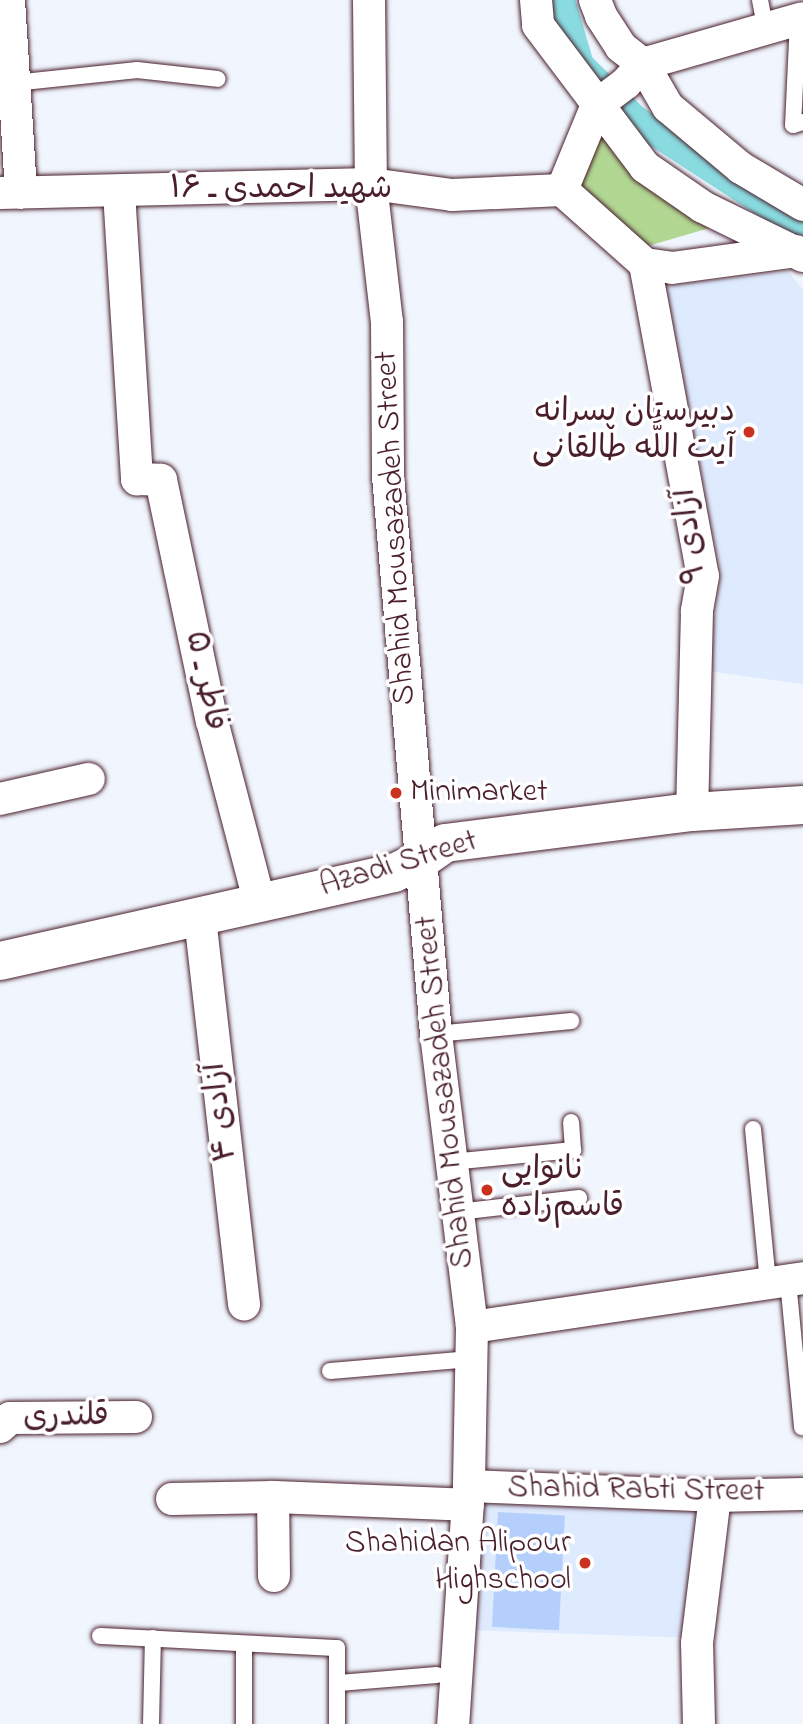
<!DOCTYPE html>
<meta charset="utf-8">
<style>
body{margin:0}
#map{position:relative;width:803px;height:1724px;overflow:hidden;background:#f0f5fe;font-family:"Indie Flower","Playpen Sans Arabic",sans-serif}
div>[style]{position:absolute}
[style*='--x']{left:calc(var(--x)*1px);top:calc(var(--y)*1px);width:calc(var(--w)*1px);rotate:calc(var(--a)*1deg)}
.built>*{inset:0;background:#deeafd;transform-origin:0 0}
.green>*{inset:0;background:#b1d792}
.canal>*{height:28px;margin:-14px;padding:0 14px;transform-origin:14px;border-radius:14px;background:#89dbe0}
.building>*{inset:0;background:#b4cffc;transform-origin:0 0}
.roads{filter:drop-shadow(0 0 2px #4a1f2b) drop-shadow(0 0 2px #4a1f2b)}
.lane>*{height:16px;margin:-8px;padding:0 8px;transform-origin:8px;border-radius:8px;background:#fff}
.street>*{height:32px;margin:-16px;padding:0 16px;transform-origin:16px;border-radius:16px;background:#fff}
.secondary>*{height:38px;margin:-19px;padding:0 19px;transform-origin:19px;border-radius:19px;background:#fff}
.dots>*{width:19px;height:19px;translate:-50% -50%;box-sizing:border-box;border:4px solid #fff;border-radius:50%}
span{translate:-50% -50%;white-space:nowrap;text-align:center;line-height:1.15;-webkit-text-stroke:7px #fff;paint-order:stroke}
.street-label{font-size:32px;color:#4a1f2b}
.poi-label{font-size:32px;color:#4a1f2b}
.right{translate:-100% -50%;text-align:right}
.left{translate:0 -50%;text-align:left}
</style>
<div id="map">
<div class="built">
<div style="clip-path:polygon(788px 271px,803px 290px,803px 684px,708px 671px,721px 573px,666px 286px)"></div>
<div style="left:469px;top:1486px;width:246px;height:144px;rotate:2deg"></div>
</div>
<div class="green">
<div style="clip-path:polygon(600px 125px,720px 225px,641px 248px,571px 188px)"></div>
</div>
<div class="canal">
<div style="--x:561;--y:0;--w:68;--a:73.7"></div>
<div style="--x:580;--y:65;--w:77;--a:44.5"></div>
<div style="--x:635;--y:119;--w:200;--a:33"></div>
</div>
<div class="building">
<div style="left:498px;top:1512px;width:67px;height:115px;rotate:3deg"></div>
</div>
<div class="roads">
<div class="lane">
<div style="--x:760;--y:0;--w:31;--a:79"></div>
<div style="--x:798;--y:20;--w:105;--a:92.7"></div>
<div style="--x:793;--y:125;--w:10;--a:-17"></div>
<div style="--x:14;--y:83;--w:124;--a:-6"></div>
<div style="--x:137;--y:70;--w:81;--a:6.3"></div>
<div style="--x:436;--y:1034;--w:136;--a:-5.5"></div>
<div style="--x:753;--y:1129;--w:155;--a:84.4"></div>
<div style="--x:451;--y:1162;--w:123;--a:-5.6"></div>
<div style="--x:573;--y:1150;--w:28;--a:-94"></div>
<div style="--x:458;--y:1212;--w:122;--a:-6.6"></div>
<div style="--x:788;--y:1281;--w:147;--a:84.5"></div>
<div style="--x:330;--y:1371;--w:142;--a:-4.9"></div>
<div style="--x:100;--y:1636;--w:237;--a:2.9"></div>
<div style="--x:337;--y:1648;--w:76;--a:90"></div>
<div style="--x:339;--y:1683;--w:98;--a:-4.7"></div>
<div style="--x:151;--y:1724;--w:86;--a:-88.7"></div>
<div style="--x:244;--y:1724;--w:80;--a:-90"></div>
</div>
<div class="street">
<div style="--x:9;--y:0;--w:193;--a:86.4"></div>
<div style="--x:369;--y:0;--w:184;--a:89.4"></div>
<div style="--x:371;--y:184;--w:139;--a:83.4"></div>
<div style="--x:387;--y:322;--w:154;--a:89.6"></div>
<div style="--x:388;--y:476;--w:560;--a:85.08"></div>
<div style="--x:436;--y:1034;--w:295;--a:83"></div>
<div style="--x:472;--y:1327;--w:159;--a:91.1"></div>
<div style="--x:469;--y:1486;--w:239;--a:93.8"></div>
<div style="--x:536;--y:0;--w:25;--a:85"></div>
<div style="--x:538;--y:25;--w:178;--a:53"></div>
<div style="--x:645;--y:167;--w:70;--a:34.6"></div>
<div style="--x:703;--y:207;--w:111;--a:26.1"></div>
<div style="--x:595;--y:0;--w:17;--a:69"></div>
<div style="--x:601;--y:16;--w:37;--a:57"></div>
<div style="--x:621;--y:47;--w:28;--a:38"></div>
<div style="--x:643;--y:64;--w:50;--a:59.8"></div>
<div style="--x:668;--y:107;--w:95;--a:39.9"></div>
<div style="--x:741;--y:168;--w:72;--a:30.8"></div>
<div style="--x:562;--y:190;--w:92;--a:-67.6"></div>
<div style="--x:597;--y:105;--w:36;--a:-37"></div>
<div style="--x:626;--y:83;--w:25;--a:-48"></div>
<div style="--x:643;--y:64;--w:166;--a:-16"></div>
<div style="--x:562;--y:190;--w:111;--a:41.7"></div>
<div style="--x:645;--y:264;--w:27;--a:8"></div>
<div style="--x:672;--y:268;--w:125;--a:-7.8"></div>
<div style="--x:119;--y:192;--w:288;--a:86.4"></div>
<div style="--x:137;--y:479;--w:24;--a:2"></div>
<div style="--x:161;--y:480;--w:246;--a:78.1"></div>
<div style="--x:212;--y:721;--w:189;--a:75.3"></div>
<div style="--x:0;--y:193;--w:371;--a:-1.4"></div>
<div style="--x:371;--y:184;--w:82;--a:7.7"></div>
<div style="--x:452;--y:195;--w:110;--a:-2.6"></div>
<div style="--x:645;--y:264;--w:317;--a:79.5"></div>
<div style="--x:703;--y:576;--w:36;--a:100"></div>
<div style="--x:697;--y:611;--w:201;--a:91.4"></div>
<div style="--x:0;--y:799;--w:91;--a:-12.7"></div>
<div style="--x:200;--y:918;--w:389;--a:83.5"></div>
<div style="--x:472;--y:1327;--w:335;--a:-8.4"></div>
<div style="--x:0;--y:1427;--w:13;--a:-42"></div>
<div style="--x:10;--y:1418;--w:126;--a:-0.5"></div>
<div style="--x:469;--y:1486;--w:246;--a:2.3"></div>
<div style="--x:715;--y:1496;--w:88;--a:-1.3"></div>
<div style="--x:172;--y:1499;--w:101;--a:-1.1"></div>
<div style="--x:274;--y:1576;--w:79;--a:-90.7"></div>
<div style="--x:273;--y:1497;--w:195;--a:2.3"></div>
<div style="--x:699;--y:1724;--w:81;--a:-91.4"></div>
<div style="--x:697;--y:1643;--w:148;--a:-83"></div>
</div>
<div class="secondary">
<div style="--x:0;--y:961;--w:404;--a:-12.6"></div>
<div style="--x:394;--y:873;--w:30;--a:-26"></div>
<div style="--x:421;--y:860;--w:29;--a:-35"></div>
<div style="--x:445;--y:843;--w:249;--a:-7.2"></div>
<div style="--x:692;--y:812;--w:111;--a:-3.6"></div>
</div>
</div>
<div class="dots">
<div style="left:749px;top:432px;background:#c8321e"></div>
<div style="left:396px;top:793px;background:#c8321e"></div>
<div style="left:487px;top:1190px;background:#c8321e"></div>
<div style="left:585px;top:1563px;background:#c8321e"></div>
</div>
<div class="street-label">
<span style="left:281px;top:190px">شهید احمدی ـ ۱۶</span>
<span style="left:397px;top:528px;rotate:-93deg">Shahid Mousazadeh Street</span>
<span style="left:692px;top:536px;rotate:-97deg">آزادی ۹</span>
<span style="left:204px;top:681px;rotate:78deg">فاطر ـ ۵</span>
<span style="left:399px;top:865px;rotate:-17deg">Azadi Street</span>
<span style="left:446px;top:1092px;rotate:-96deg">Shahid Mousazadeh Street</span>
<span style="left:222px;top:1112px;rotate:-97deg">آزادی ۴</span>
<span style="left:66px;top:1418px;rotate:-1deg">قلندری</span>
<span style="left:636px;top:1491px;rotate:1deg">Shahid Rabti Street</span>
</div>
<div class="poi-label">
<span class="right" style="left:735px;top:432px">دبیرستان پسرانه<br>آیت اللَّه طالقانی</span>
<span class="left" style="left:410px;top:793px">Minimarket</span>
<span class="left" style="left:501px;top:1190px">نانوایی<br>قاسم‌زاده</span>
<span class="right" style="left:571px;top:1563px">Shahidan Alipour<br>Highschool</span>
</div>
</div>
